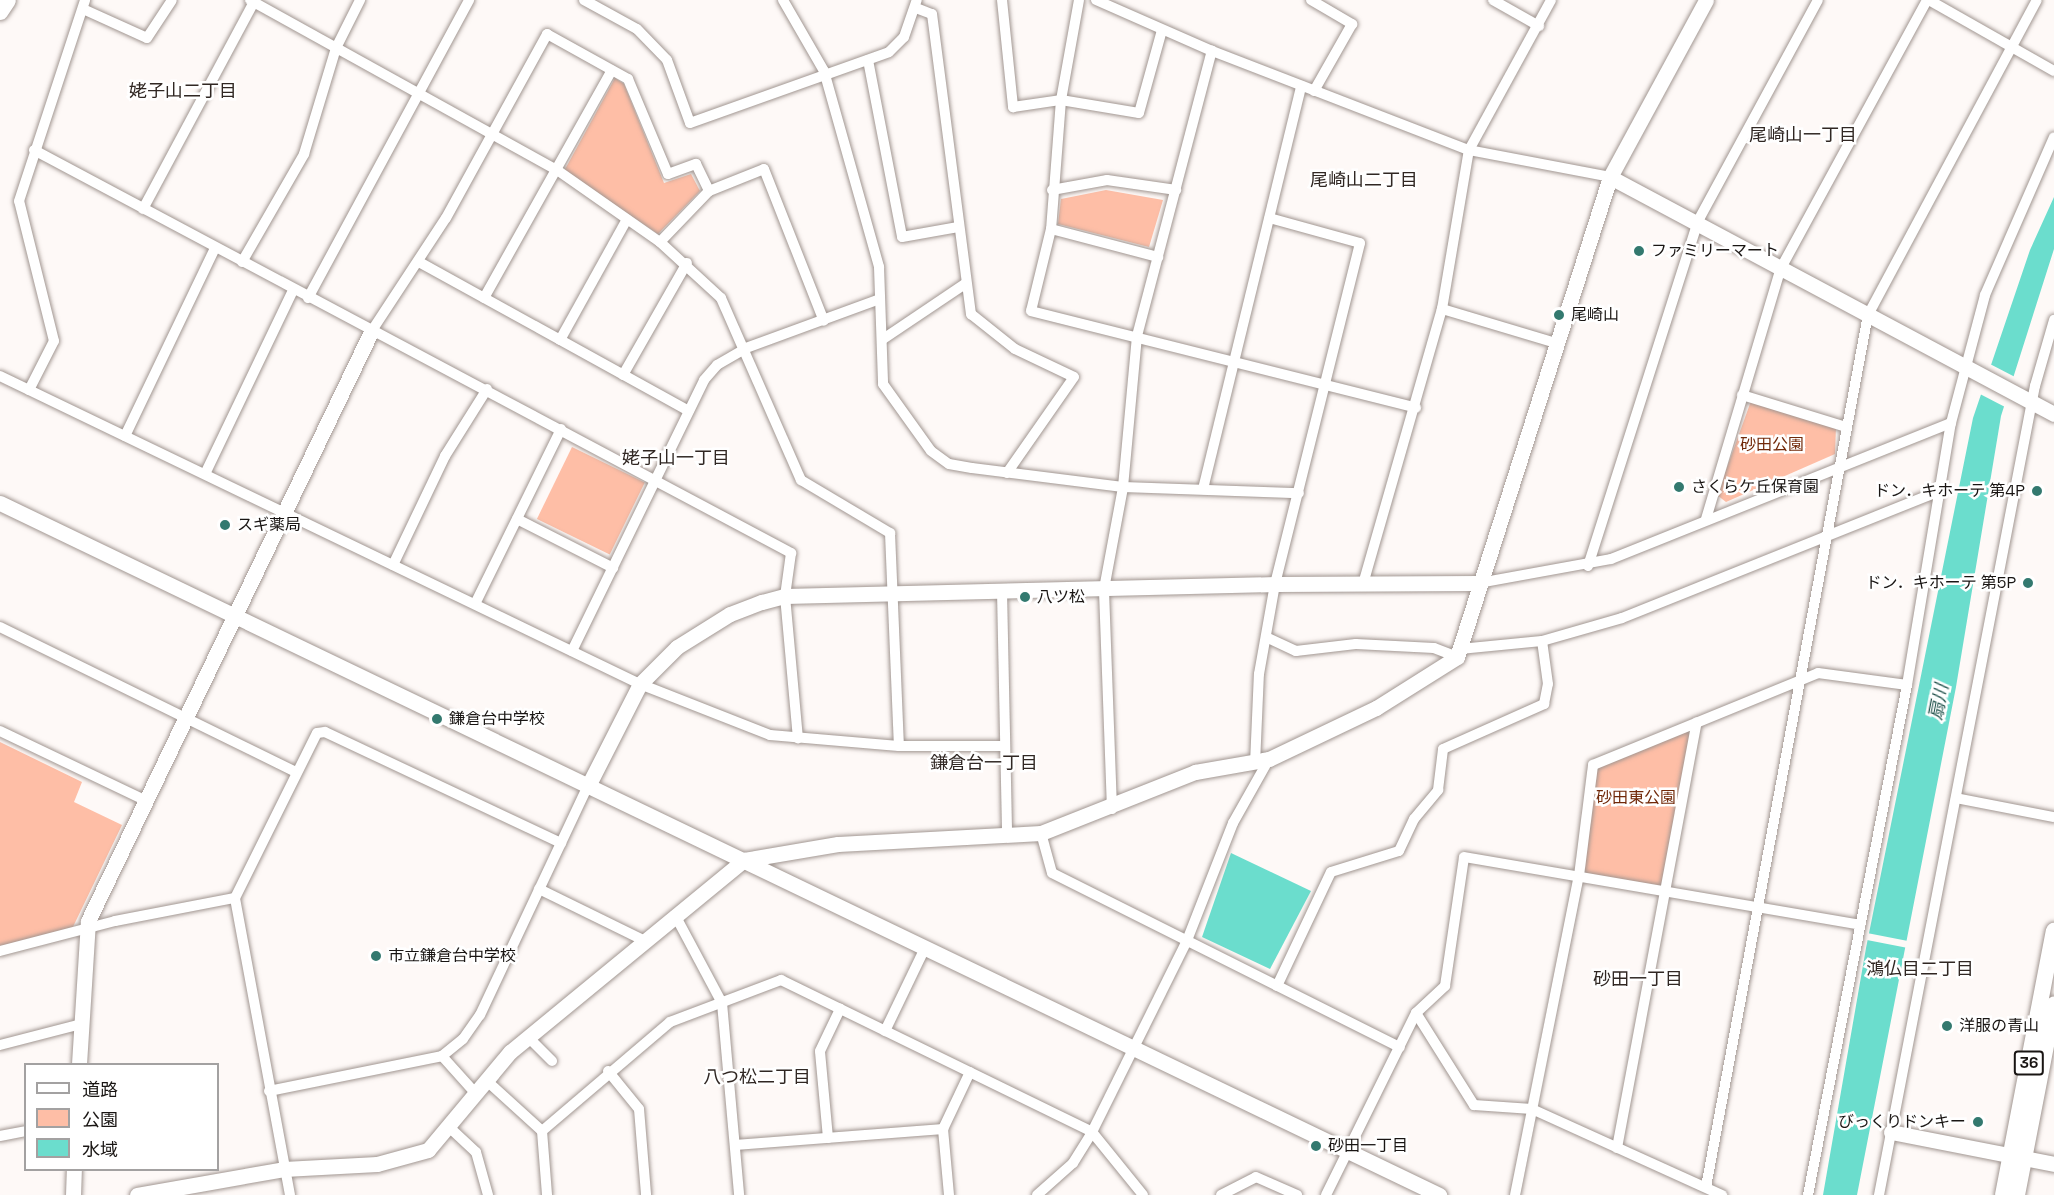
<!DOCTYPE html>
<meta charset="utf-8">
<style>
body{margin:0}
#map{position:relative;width:2054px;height:1195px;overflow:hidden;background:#fef9f7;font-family:"Space Grotesk","Noto Sans JP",sans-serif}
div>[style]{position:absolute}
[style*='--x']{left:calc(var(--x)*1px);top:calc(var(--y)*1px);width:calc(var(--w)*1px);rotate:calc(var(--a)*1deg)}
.green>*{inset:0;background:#febea6;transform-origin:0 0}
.water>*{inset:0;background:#6bddcd}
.pier>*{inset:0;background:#fef9f7;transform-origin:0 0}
.roads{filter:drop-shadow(0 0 2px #a19691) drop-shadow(0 0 2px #a19691)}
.street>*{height:10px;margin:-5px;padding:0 5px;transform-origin:5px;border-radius:5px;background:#fff}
.secondary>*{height:15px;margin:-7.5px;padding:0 7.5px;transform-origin:7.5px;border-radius:7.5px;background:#fff}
.primary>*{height:16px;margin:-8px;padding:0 8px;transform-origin:8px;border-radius:8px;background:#fff}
.dots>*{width:16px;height:16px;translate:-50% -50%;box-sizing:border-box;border:3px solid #fff;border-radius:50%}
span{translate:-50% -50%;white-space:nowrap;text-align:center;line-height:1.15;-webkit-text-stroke:5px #fff;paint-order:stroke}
.shield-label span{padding:2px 4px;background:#fff;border:2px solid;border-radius:4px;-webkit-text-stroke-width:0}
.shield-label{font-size:15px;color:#191513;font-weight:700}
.poi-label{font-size:16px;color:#191513}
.left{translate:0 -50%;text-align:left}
.right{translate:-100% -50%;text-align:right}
.park-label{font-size:16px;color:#712909}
.neighbourhood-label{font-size:18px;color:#302723}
.water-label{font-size:18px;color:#1f514a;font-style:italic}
.legend{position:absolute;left:24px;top:1063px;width:195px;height:108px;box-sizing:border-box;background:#fff;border:2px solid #a3a1a1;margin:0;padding:8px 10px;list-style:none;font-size:18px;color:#191513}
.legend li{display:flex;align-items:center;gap:12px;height:30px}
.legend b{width:30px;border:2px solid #a3a1a1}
</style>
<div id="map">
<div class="green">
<div style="clip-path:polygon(615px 78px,624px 84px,664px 183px,691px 174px,700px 191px,658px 234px,564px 171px)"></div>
<div style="clip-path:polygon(1106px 190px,1163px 200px,1149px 247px,1058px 224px,1061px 199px)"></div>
<div style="clip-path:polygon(1751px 401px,1836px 427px,1835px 454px,1726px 502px,1717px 495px)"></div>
<div style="left:572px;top:447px;width:81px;height:80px;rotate:26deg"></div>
<div style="clip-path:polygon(1697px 722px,1666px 892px,1579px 876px,1593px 765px)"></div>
<div style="clip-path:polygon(0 742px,82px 782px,74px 802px,122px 825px,71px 931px,0 946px)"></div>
</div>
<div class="water">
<div style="clip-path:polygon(2054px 197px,2054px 249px,2001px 416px,1956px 687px,1857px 1195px,1823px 1195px,1866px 948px,1973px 418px,2030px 250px)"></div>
<div style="clip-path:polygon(1231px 853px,1311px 891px,1270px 969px,1202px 937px)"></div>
</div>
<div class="pier">
<div style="clip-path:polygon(1988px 363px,2017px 378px,2007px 408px,1978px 393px)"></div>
<div style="left:1867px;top:933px;width:43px;height:7px;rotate:11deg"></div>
</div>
<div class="roads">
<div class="street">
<div style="--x:250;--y:0;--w:351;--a:29"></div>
<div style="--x:557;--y:170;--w:126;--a:35"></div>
<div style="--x:660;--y:242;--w:83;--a:42.6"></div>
<div style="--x:721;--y:298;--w:199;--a:66.3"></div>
<div style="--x:801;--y:480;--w:104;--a:30.8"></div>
<div style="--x:890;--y:533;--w:213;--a:87.6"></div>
<div style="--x:584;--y:0;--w:60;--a:28.7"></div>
<div style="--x:637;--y:29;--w:43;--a:45.9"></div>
<div style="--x:667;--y:60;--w:67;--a:69.9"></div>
<div style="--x:690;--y:123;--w:211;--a:-19.6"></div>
<div style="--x:889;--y:52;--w:21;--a:-45"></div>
<div style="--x:904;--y:37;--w:39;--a:-71"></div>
<div style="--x:783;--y:0;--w:82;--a:60"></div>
<div style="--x:824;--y:71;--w:204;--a:74.3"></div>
<div style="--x:879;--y:267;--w:117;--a:88"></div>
<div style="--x:883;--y:384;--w:82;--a:54.4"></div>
<div style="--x:931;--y:451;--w:22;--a:36"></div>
<div style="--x:949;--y:464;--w:23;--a:10"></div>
<div style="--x:972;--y:468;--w:152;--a:7.2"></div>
<div style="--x:1123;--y:487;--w:176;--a:2"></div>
<div style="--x:1002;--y:0;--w:108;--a:84.1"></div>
<div style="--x:1013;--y:107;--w:49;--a:-8.3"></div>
<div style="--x:1061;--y:100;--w:79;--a:9.5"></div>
<div style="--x:1139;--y:113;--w:86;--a:-74.5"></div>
<div style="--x:1079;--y:0;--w:102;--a:100.2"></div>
<div style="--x:1061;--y:100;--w:129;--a:94.4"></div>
<div style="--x:1051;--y:229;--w:84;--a:103.7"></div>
<div style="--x:1031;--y:311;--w:397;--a:14.1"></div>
<div style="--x:1096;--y:0;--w:127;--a:23.7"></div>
<div style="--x:1212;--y:51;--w:275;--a:21.1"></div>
<div style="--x:1469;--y:150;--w:144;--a:10.8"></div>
<div style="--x:1311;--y:0;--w:48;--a:30.3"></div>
<div style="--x:1352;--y:24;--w:77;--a:119.6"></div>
<div style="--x:1493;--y:0;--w:53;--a:29.5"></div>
<div style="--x:1929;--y:0;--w:144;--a:29.6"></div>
<div style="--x:916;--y:8;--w:17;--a:21"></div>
<div style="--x:932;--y:14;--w:303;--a:82.6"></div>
<div style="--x:971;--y:314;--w:56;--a:38.5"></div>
<div style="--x:1015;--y:349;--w:65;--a:25.4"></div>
<div style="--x:1074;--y:377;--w:117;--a:124.9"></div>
<div style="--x:83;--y:9;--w:70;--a:24.4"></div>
<div style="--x:147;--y:38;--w:45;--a:-56.7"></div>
<div style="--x:868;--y:60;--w:180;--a:79.1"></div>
<div style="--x:902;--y:237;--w:57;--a:-10.1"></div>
<div style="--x:34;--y:150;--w:858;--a:28.03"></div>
<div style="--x:791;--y:553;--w:43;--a:97.9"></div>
<div style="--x:785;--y:596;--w:143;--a:84.8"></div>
<div style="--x:1052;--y:190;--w:56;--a:-10.3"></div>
<div style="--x:1107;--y:180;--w:70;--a:8.2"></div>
<div style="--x:143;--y:209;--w:237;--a:-61.8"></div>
<div style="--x:1051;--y:229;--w:111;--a:14.7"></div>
<div style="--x:660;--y:242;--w:71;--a:-46.1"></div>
<div style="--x:709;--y:191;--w:59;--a:-21.8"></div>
<div style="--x:764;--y:169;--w:163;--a:68.5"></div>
<div style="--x:242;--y:262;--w:125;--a:-60.1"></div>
<div style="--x:304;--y:154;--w:111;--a:-73.2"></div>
<div style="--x:336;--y:48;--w:54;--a:-63.4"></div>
<div style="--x:419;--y:262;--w:308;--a:28.9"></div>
<div style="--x:308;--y:298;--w:339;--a:-61.6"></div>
<div style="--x:484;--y:298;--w:261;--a:-60.7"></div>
<div style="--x:1442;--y:309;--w:119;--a:16.6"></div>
<div style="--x:371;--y:332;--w:136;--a:-56.7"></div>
<div style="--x:446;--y:218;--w:210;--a:-61.2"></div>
<div style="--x:547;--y:34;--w:93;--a:29.1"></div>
<div style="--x:628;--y:79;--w:103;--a:67.2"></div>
<div style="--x:668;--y:174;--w:30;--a:-20"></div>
<div style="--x:696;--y:164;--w:30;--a:64"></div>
<div style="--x:883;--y:339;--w:99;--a:-33.9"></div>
<div style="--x:560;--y:340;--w:138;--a:-61"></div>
<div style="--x:623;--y:375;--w:129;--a:-60.3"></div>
<div style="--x:0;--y:376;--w:710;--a:25.7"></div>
<div style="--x:640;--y:684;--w:140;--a:21.4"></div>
<div style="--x:770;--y:735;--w:129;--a:4.9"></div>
<div style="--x:899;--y:746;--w:104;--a:0"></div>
<div style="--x:29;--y:390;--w:55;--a:-63"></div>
<div style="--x:54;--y:341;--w:144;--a:-104"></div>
<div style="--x:19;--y:201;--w:212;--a:-71.8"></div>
<div style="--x:1742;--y:395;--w:109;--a:17.1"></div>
<div style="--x:125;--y:436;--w:208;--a:-64.4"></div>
<div style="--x:205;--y:474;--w:204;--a:-64.4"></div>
<div style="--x:1203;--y:489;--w:415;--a:-76.3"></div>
<div style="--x:517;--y:519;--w:108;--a:27"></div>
<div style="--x:1706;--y:519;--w:262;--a:-73.4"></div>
<div style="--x:1781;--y:268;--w:305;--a:-61.4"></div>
<div style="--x:393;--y:565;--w:121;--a:-64.5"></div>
<div style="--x:445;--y:456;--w:79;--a:-57.9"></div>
<div style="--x:1588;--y:566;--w:362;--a:-72.3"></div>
<div style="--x:1698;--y:221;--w:251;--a:-61.5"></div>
<div style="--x:1479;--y:583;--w:134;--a:-10.3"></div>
<div style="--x:1611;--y:559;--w:366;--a:-21.8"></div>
<div style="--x:1951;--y:423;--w:132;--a:-75.1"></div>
<div style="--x:1985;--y:295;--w:172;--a:-66.4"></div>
<div style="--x:1363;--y:584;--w:286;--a:-74"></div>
<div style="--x:1442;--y:309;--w:161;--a:-80.4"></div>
<div style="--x:1469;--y:150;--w:171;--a:-61.3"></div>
<div style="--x:1002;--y:591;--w:243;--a:88.8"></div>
<div style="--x:475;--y:604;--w:195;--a:-63.8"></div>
<div style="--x:0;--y:627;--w:330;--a:26.1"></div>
<div style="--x:1268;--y:638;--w:31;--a:25"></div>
<div style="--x:1296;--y:651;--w:60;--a:-6.7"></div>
<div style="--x:1356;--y:644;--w:78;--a:2.9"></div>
<div style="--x:1434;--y:648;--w:25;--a:21"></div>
<div style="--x:1460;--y:649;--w:82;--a:-5.6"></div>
<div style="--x:1542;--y:641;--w:83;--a:-16"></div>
<div style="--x:1622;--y:618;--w:341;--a:-21.8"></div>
<div style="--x:572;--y:651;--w:301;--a:-64"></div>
<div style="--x:704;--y:380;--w:20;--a:-49"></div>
<div style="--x:717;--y:365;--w:34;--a:-30"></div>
<div style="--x:746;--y:348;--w:140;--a:-20.1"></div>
<div style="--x:0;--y:731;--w:163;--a:25.5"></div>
<div style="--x:1255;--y:764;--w:90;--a:-87.5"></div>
<div style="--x:1259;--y:674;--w:91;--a:-79.9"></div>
<div style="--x:1275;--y:584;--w:351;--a:-76"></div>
<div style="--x:1360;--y:243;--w:94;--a:-164.6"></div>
<div style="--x:1956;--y:798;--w:100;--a:11"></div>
<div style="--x:1112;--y:809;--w:220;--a:-92.1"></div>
<div style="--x:1104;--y:589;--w:104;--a:-79.4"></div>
<div style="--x:1123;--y:487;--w:152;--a:-84.7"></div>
<div style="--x:1137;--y:336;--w:295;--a:-75.3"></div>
<div style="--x:1041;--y:833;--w:41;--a:74.6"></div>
<div style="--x:1052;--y:873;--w:389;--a:26.6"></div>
<div style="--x:539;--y:889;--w:116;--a:26.1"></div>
<div style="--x:675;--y:915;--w:100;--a:61.9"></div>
<div style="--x:722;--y:1003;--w:193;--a:84.9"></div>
<div style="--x:0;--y:951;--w:119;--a:-14.6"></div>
<div style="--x:115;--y:921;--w:122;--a:-10.9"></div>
<div style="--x:1277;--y:986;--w:126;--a:-64.7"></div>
<div style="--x:1331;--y:872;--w:71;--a:-17.2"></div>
<div style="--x:1399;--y:851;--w:35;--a:-65"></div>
<div style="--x:1414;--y:819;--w:38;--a:-50"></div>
<div style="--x:1438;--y:790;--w:41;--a:-83"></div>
<div style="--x:1443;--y:749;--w:111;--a:-24"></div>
<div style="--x:1544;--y:704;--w:20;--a:-79"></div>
<div style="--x:1548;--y:684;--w:43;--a:-97.9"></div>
<div style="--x:1416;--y:1013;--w:109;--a:57.8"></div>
<div style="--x:1474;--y:1105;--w:58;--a:3.9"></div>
<div style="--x:1532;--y:1109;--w:209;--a:24.4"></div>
<div style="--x:885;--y:1031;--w:92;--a:-64.3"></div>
<div style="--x:528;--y:1037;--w:34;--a:45"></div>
<div style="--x:0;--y:1045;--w:84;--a:-14.5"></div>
<div style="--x:442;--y:1056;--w:52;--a:48.1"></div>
<div style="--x:608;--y:1071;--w:49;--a:50.8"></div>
<div style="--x:639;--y:1109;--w:86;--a:85.3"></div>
<div style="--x:487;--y:1081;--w:74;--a:42.3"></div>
<div style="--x:542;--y:1131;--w:64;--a:85.5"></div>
<div style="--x:269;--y:1091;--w:177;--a:-11.4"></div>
<div style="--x:442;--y:1056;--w:27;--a:-39"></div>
<div style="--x:463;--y:1039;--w:29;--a:-55"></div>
<div style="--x:480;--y:1015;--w:253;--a:-64.8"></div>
<div style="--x:449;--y:1127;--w:37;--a:43"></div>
<div style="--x:476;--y:1152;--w:45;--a:74.4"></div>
<div style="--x:542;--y:1131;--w:168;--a:-40.4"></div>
<div style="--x:670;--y:1022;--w:119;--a:-20.7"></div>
<div style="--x:781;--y:980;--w:346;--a:26"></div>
<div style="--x:1092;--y:1132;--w:81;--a:51"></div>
<div style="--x:0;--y:1136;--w:26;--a:-11"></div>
<div style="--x:828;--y:1138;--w:87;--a:-95.3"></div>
<div style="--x:820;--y:1051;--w:47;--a:-64.5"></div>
<div style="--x:735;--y:1145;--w:209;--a:-4.4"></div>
<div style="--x:1617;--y:1148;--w:433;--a:-79.4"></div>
<div style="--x:1706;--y:1187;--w:887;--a:-79.48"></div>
<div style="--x:1868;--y:315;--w:357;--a:-61.8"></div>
<div style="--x:290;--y:1195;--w:302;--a:-100.5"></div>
<div style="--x:235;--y:898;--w:184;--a:-63.6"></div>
<div style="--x:317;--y:733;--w:8;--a:-7"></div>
<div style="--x:325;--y:732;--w:261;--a:25.2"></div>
<div style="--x:949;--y:1195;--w:66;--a:-95.2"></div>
<div style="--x:943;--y:1129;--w:63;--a:-64.7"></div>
<div style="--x:1037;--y:1195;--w:48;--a:-41.6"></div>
<div style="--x:1073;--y:1163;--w:36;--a:-58"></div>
<div style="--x:1092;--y:1132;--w:211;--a:-63.6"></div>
<div style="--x:1186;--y:943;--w:129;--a:-68.6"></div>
<div style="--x:1233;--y:823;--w:73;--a:-60.6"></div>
<div style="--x:1221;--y:1195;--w:39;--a:-27"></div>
<div style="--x:1256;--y:1177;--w:45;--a:23.7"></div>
<div style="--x:1326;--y:1195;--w:203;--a:-63.7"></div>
<div style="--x:1416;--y:1013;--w:40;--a:-43"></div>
<div style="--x:1445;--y:986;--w:130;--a:-81.6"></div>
<div style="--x:1464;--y:857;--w:402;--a:9.7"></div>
<div style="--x:1515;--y:1195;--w:325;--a:-78.7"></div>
<div style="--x:1579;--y:876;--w:112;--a:-82.8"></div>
<div style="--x:1593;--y:765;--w:243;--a:-22.2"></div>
<div style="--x:1818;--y:673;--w:90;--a:7.7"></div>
<div style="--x:1808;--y:1195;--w:520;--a:-79.01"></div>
<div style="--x:1907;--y:685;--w:266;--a:-80.5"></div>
<div style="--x:1879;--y:1195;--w:824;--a:-79.09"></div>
<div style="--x:2035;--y:386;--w:69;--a:-73.9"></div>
</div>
<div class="secondary">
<div style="--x:0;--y:12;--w:14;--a:-56"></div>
<div style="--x:1610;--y:177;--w:503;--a:28.09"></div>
<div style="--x:0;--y:503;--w:1597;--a:25.68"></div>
<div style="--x:588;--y:786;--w:114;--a:-63"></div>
<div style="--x:640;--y:684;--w:52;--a:-45"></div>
<div style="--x:677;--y:647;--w:62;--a:-31.9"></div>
<div style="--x:730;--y:614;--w:34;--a:-21"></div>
<div style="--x:762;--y:602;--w:24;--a:-15"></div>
<div style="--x:785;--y:596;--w:490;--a:-1.4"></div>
<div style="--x:1275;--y:584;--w:204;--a:-0.3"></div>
<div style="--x:79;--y:1064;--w:143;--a:-86.4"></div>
<div style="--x:88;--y:921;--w:653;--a:-64.34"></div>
<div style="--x:1891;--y:1132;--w:166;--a:11.1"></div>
<div style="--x:73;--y:1195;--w:25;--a:-88"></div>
<div style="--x:137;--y:1195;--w:149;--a:-10"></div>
<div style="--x:284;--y:1169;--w:93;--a:-3.1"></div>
<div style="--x:377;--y:1164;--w:53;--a:-15.4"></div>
<div style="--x:428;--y:1150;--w:128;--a:-50.1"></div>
<div style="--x:510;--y:1052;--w:303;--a:-39.4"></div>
<div style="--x:744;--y:860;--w:95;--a:-9.7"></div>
<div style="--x:838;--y:844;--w:203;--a:-3.1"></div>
<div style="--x:1041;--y:833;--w:166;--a:-21.6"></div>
<div style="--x:1195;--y:772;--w:75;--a:-10"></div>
<div style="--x:1269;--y:759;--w:119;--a:-25.5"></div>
<div style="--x:1376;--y:708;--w:96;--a:-32.2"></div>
<div style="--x:1457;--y:657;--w:504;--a:-72.32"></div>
<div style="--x:1610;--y:177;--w:201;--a:-61.5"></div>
</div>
<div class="primary">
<div style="--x:2003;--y:1195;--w:269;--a:-79.1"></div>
<div style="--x:2017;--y:1195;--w:194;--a:-79"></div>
</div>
</div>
<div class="dots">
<div style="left:1639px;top:251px;background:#33796f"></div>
<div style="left:1559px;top:315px;background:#33796f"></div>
<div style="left:1679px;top:487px;background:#33796f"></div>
<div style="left:2037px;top:491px;background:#33796f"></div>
<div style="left:225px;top:525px;background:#33796f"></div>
<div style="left:2028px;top:583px;background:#33796f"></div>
<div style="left:1025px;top:597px;background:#33796f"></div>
<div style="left:437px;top:719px;background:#33796f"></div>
<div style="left:376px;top:956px;background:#33796f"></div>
<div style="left:1947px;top:1026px;background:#33796f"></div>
<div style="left:1978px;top:1122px;background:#33796f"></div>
<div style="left:1316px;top:1146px;background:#33796f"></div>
</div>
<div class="shield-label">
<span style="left:2029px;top:1063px">36</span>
</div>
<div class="poi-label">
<span class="left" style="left:1651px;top:251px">ファミリーマート</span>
<span class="left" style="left:1571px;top:315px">尾崎山</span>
<span class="left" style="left:1691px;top:487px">さくらケ丘保育園</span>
<span class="right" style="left:2025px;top:491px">ドン．キホーテ 第4P</span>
<span class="left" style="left:237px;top:525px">スギ薬局</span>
<span class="right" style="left:2016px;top:583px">ドン．キホーテ 第5P</span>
<span class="left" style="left:1037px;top:597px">八ツ松</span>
<span class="left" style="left:449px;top:719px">鎌倉台中学校</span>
<span class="left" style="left:388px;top:956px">市立鎌倉台中学校</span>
<span class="left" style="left:1959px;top:1026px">洋服の青山</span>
<span class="right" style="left:1966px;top:1122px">びっくりドンキー</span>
<span class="left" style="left:1328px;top:1146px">砂田一丁目</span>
</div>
<div class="park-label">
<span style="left:1772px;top:445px">砂田公園</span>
<span style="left:1636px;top:798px">砂田東公園</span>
</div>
<div class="neighbourhood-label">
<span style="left:183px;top:91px">姥子山二丁目</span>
<span style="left:1803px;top:135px">尾崎山一丁目</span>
<span style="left:1364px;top:180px">尾崎山二丁目</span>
<span style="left:676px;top:458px">姥子山一丁目</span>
<span style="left:984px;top:763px">鎌倉台一丁目</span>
<span style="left:1920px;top:969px">鴻仏目二丁目</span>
<span style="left:1638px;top:979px">砂田一丁目</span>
<span style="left:757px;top:1077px">八つ松二丁目</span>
</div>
<div class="water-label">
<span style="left:1939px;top:702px;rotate:-79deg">扇川</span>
</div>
<ul class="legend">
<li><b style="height:8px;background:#fff"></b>道路</li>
<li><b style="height:16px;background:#febea6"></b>公園</li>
<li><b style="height:16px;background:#6bddcd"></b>水域</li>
</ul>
</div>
